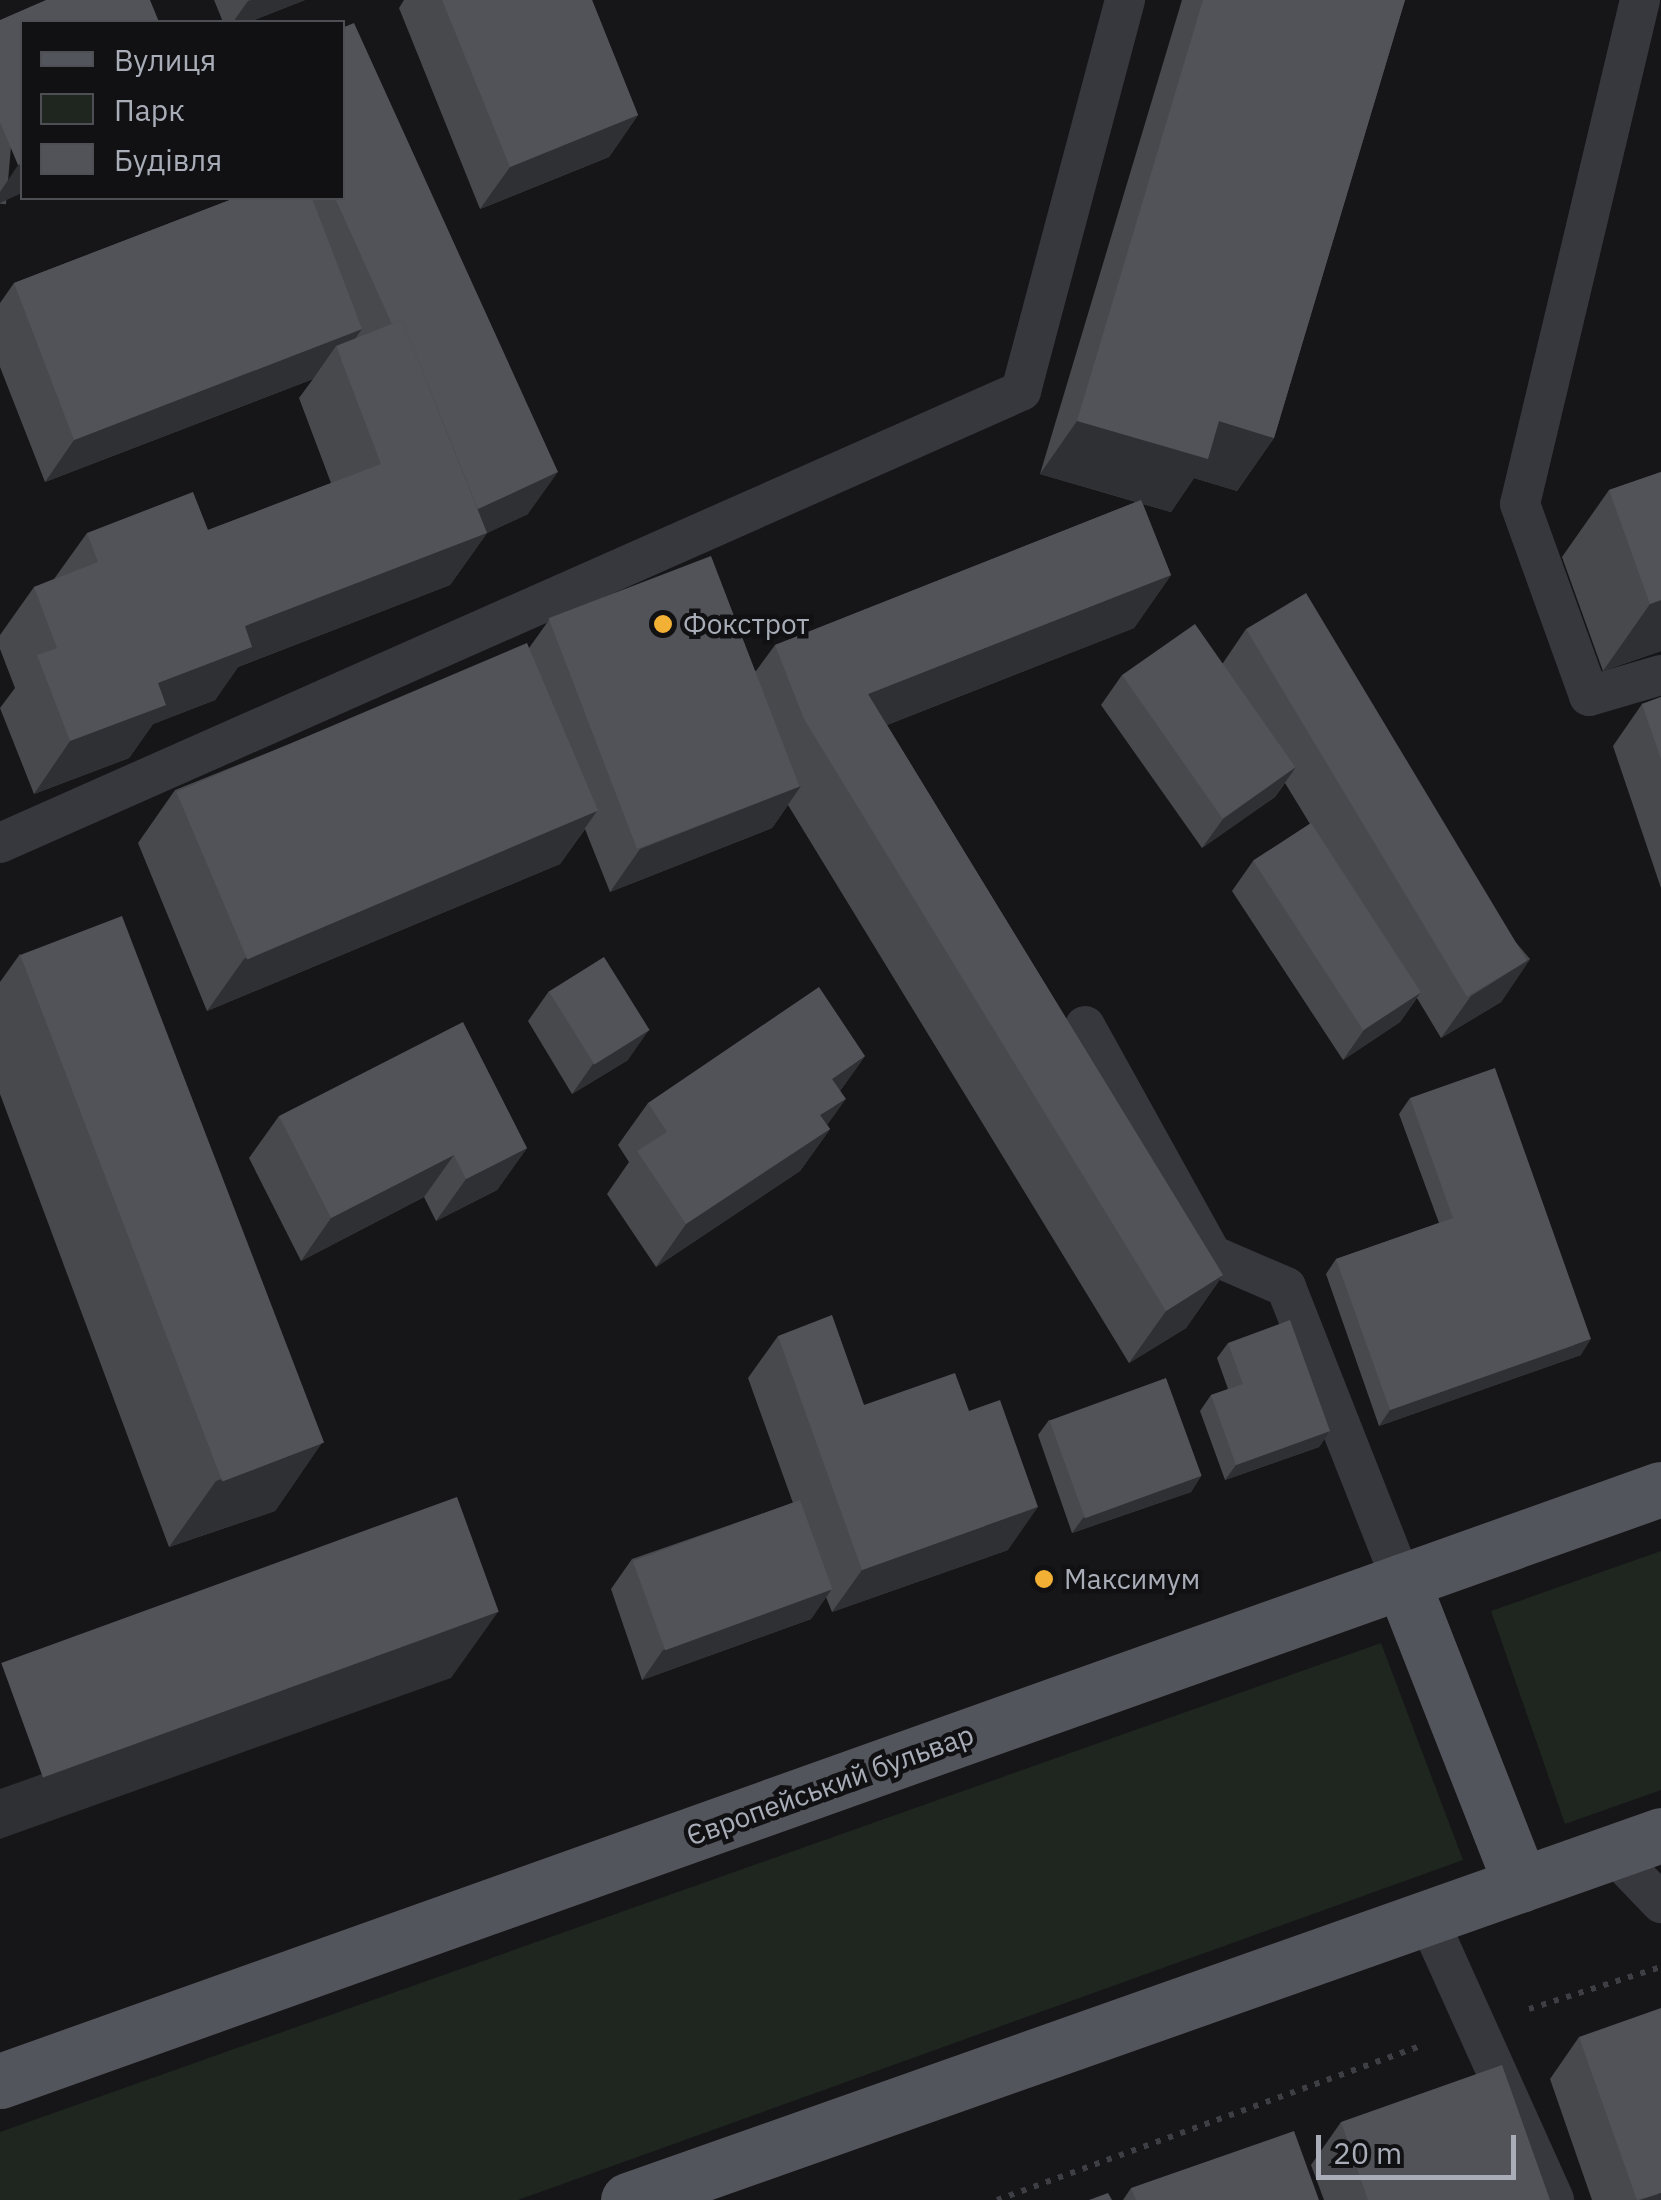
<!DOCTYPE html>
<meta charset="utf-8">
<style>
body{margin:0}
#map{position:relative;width:1661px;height:2200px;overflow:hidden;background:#161618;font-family:"IBM Plex Sans",sans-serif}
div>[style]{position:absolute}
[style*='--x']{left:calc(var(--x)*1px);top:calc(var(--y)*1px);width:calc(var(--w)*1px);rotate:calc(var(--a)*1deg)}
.green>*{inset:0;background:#1e261f}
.path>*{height:6px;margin-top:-3px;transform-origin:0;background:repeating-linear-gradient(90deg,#3d3f44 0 5px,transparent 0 13px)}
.service>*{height:40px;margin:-20px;padding:0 20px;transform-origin:20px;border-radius:20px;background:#37383d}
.primary>*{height:55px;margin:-27.5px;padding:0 27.5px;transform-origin:27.5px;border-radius:27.5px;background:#53555c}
.wall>*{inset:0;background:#47494d;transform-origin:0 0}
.shaded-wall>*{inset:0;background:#2f3033}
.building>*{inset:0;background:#525359;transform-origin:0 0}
.dots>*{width:28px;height:28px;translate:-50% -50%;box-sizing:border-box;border:5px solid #111113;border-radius:50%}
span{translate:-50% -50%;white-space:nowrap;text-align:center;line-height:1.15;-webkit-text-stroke:9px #111113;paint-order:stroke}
.poi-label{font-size:28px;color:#a8adb8}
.left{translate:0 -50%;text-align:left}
.street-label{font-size:28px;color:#a8adb8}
.legend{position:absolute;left:20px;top:20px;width:325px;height:180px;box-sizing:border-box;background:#111113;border:2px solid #4d4f55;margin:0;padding:12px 18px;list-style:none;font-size:30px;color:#a8adb8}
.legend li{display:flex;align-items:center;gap:20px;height:50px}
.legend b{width:50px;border:2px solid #4d4f55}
.scale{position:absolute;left:1316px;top:2135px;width:200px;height:45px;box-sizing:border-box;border:5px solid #a8adb8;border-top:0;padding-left:12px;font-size:30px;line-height:35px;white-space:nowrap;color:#a8adb8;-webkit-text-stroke:8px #111113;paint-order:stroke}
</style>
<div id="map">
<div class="green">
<div style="clip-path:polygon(1661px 1551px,1661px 1790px,1565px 1824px,1491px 1611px)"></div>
<div style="clip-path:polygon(1381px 1643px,1463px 1860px,518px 2200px,0 2200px,0 2132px)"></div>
</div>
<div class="path">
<div style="--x:1529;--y:2009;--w:139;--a:-17.7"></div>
<div style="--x:997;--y:2200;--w:453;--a:-20"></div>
</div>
<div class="service">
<div style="--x:1640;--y:0;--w:518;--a:103.39"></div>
<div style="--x:1520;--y:504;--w:204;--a:70.2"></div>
<div style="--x:1589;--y:696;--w:75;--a:-16.3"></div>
<div style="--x:0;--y:843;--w:1117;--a:-23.88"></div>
<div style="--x:1021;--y:391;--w:405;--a:-75.1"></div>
<div style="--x:1085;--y:1026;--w:262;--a:61"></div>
<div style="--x:1212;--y:1255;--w:81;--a:23.4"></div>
<div style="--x:1286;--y:1287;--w:316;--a:68.5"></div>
<div style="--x:1612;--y:1852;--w:71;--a:46.1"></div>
<div style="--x:1427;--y:1917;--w:310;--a:65.8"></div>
</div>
<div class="primary">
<div style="--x:1402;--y:1581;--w:326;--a:68.6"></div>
<div style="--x:0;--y:2081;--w:1763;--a:-19.62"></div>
<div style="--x:628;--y:2200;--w:1096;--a:-19.46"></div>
</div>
<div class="wall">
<div style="clip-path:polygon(214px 0,305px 0,249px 22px,223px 22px)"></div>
<div style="clip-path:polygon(404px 0,592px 0,638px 115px,609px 157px,480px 209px,399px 8px)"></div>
<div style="clip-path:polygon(1182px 0,1405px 0,1274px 438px,1237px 491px,1194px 478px,1171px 512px,1143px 504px,1171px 575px,1134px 628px,887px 725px,1223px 1275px,1186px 1328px,1129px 1363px,788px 805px,772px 828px,610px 892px,585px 829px,560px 864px,207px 1011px,138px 843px,175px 790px,529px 648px,549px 620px,756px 671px,775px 645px,1136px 502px,1040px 474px)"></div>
<div style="left:0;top:20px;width:22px;height:183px;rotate:5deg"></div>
<div style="clip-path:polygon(235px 198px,342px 198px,528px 514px,487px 533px,450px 585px,238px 667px,215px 700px,153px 724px,129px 758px,34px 794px,0 708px,15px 688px,0 649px,0 635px,34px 587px,54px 579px,87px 533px,208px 530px,331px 483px,299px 398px,313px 379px,45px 482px,0 367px,0 303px,14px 283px)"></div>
<div style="clip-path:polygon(1661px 472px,1661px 651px,1603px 671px,1562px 557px,1609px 490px)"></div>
<div style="clip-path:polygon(1246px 629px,1530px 959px,1501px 1002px,1441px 1038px,1417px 998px,1400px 1022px,1343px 1060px,1232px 891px,1253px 861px,1310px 824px,1285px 783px,1275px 797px,1202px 848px,1101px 705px,1122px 675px,1223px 663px)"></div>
<div style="clip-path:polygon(1661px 697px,1661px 888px,1613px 746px,1642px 704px)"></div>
<div style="clip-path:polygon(20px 954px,321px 1444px,275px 1511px,169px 1547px,0 1094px,0 982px)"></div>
<div style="clip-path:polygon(549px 991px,628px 1060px,572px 1094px,528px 1021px)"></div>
<div style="clip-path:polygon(865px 1056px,840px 1091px,827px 1125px,830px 1129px,800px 1171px,656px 1267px,607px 1194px,629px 1162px,618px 1145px,648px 1103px)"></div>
<div style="clip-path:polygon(1410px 1098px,1581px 1355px,1379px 1426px,1326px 1274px,1336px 1259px,1439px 1223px,1399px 1114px)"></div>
<div style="clip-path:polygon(279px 1116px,527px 1148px,497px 1190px,436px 1221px,424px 1197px,301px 1261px,249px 1158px)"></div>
<div style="clip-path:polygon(778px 1336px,864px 1405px,1008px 1550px,832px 1612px,826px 1597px,811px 1619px,642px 1680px,611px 1589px,632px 1559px,793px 1503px,748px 1378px)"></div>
<div style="clip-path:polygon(1228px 1343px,1330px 1431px,1319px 1447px,1225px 1480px,1200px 1411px,1211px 1395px,1228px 1389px,1217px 1358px)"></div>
<div style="clip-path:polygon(1049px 1420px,1201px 1476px,1191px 1492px,1072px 1533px,1038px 1435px)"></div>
<div style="clip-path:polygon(1579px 2037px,1661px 2200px,1592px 2200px,1550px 2079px)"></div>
<div style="clip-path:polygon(1341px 2122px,1550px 2200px,1324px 2200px,1311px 2165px)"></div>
<div style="clip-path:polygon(1131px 2188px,1319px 2200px,1123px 2200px)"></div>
</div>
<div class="shaded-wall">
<div style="clip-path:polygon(251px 0,305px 0,249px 22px,233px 22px,248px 1px)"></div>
<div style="clip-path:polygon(638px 115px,609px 157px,480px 209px,510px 167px)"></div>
<div style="clip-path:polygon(22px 164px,22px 193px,0 203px,0 192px,18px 165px)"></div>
<div style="clip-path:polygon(362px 329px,341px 359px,336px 346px,313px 379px,45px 482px,74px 440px)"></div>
<div style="clip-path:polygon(1077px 421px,1219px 421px,1274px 438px,1237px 491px,1194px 478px,1171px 512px,1040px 474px)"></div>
<div style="clip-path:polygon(558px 472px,528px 514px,487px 533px,450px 585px,238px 667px,215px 700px,153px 724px,129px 758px,34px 794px,70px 741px,245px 626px,477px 509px)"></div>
<div style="clip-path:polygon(1171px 575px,1134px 628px,831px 747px,868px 694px)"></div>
<div style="clip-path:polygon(1661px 600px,1661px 651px,1603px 671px,1650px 604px)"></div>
<div style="clip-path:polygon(1296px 767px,1275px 797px,1202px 848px,1223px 819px)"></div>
<div style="clip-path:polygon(801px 786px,772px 828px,610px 892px,640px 849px)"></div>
<div style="clip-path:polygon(597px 811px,560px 864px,207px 1011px,244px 959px)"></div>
<div style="clip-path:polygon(1530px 959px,1501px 1002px,1441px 1038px,1471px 996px)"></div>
<div style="clip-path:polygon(1421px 992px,1400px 1022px,1343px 1060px,1364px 1030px)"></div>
<div style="clip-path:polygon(649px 1030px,628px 1060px,572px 1094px,593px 1064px)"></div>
<div style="clip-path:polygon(865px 1056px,835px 1098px,832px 1079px)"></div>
<div style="clip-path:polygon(846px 1099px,820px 1135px,830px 1129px,800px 1171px,656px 1267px,686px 1224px,820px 1115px)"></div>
<div style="clip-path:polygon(527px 1148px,497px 1190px,436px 1221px,466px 1179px)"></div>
<div style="clip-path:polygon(454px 1155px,424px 1197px,301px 1261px,331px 1218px)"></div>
<div style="clip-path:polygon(1223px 1275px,1186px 1328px,1129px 1363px,1166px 1311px)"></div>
<div style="clip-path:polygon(1591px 1339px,1581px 1355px,1379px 1426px,1390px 1410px)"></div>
<div style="clip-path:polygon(1330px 1431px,1319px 1447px,1225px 1480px,1236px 1465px)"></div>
<div style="clip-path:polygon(321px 1444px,275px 1511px,169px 1547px,216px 1481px)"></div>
<div style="clip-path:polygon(1201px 1476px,1191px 1492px,1072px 1533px,1083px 1518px)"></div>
<div style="clip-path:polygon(1038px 1507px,1008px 1550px,832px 1612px,862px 1570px)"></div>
<div style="clip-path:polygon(832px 1589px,811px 1619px,642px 1680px,663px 1650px)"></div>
<div style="clip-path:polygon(498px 1612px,451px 1678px,0 1839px,0 1789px)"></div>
<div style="clip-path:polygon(1661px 2193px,1661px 2200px,1640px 2200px)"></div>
</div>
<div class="building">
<div style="clip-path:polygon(46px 0,150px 0,159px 22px,22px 22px,22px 164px,18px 165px,0 122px,0 20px)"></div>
<div style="clip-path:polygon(442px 0,592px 0,638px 115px,510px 167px)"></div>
<div style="clip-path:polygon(1203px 0,1405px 0,1274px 438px,1219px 421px,1208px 459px,1077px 421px)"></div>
<div style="clip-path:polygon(354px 23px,558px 472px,478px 509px,402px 320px,392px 324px,335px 198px,342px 198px,342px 28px)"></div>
<div style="clip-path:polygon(235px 198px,312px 198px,362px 329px,74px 440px,14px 283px)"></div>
<div style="clip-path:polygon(402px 320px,487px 533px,245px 626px,252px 647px,158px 683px,166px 705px,70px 741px,37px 655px,57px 648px,34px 587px,98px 562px,87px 533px,193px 492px,208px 530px,381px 464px,336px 346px)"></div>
<div style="clip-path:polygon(1661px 472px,1661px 600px,1650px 604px,1609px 490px)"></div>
<div style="clip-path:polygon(1141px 500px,1171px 575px,868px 694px,1223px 1275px,1166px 1311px,804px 719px,775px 645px)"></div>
<div style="left:711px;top:556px;width:247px;height:174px;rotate:69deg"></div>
<div style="left:1306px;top:593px;width:429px;height:70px;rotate:59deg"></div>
<div style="left:1195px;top:624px;width:175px;height:89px;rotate:55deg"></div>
<div style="left:527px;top:643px;width:182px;height:381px;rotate:67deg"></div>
<div style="clip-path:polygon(1661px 697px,1661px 759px,1642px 704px)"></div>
<div style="left:1311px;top:823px;width:202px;height:69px;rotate:57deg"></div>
<div style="left:122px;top:916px;width:564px;height:109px;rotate:69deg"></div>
<div style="left:604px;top:957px;width:86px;height:65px;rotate:58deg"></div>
<div style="clip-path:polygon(819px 987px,865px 1056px,832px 1079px,846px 1099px,820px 1115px,830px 1129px,686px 1224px,637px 1151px,667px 1132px,648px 1103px)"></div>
<div style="clip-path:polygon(463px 1022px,527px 1148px,466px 1179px,454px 1155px,331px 1218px,279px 1116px)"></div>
<div style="clip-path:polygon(1495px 1068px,1591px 1339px,1390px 1410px,1336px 1259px,1453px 1218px,1410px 1098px)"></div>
<div style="clip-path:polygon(832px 1315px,864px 1405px,955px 1373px,969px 1411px,1000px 1400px,1038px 1507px,862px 1570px,778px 1336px)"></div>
<div style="clip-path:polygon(1290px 1320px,1330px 1431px,1236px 1465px,1211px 1395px,1243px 1384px,1228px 1343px)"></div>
<div style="left:1166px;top:1378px;width:104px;height:124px;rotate:70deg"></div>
<div style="left:457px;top:1497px;width:122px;height:485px;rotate:70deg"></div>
<div style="left:800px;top:1500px;width:95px;height:178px;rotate:70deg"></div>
<div style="clip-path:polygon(1661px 2008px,1661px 2193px,1637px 2200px,1579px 2037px)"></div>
<div style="clip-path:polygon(1502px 2065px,1550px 2200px,1368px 2200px,1341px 2122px)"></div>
<div style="clip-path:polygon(1294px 2131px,1319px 2200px,1136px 2200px,1131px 2188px)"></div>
<div style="clip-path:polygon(1108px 2193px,1112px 2200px,1089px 2200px)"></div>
</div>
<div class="dots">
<div style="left:663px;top:624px;background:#f2b134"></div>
<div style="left:1044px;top:1579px;background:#f2b134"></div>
</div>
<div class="poi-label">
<span class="left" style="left:683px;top:624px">Фокстрот</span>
<span class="left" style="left:1064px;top:1579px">Максимум</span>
</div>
<div class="street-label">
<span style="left:830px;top:1785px;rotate:-20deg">Європейський бульвар</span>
</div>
<ul class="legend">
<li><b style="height:12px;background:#53555c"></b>Вулиця</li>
<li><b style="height:28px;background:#1e261f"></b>Парк</li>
<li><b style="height:28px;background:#525359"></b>Будівля</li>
</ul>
<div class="scale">20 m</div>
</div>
